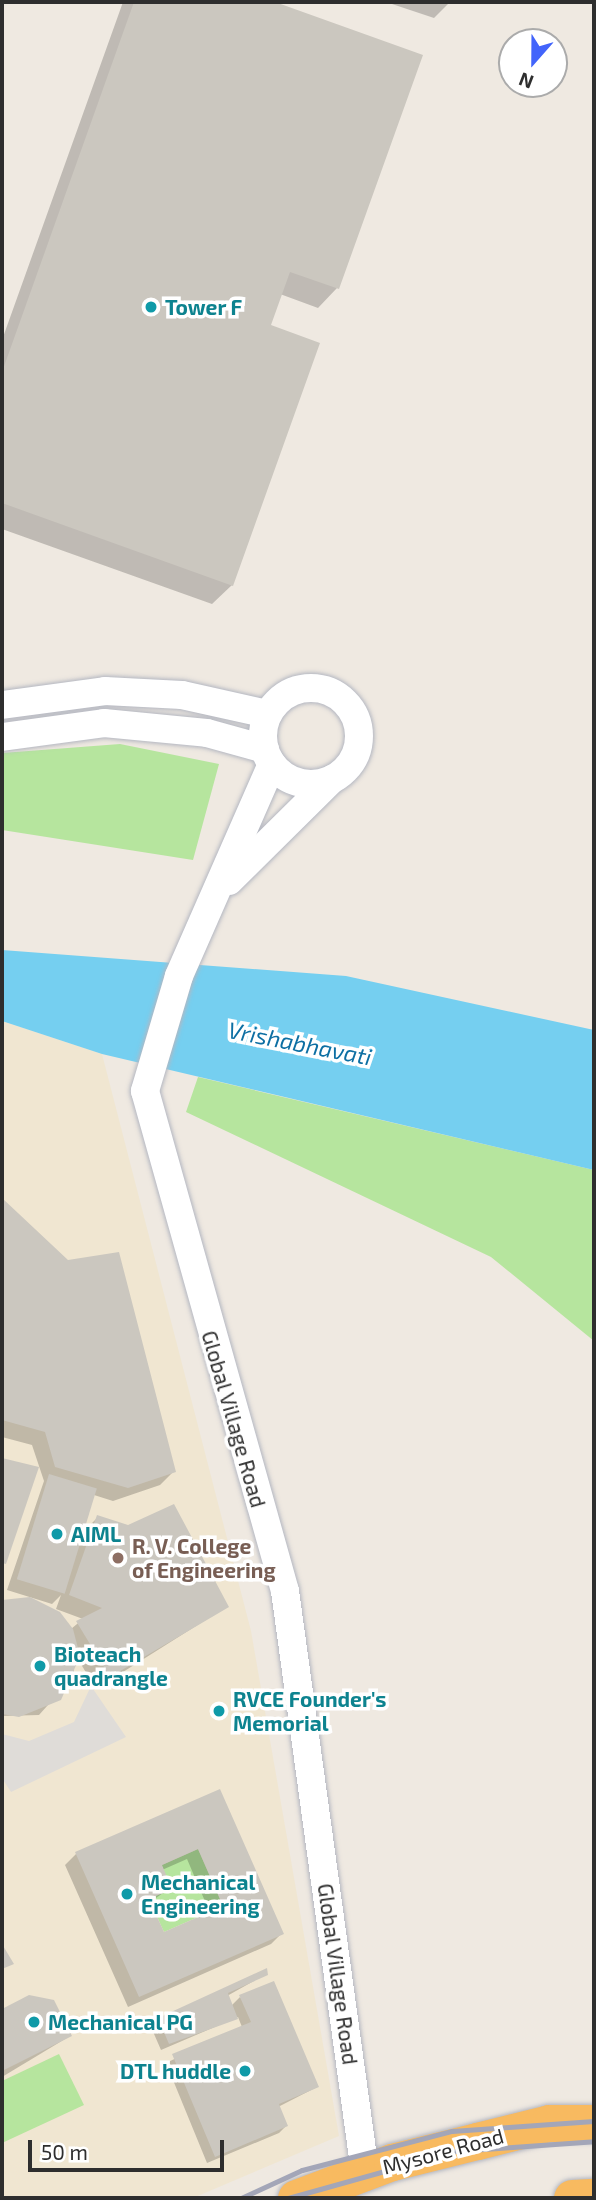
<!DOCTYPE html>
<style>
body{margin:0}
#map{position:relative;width:596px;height:2200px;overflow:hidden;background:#efe9e1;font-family:"Exo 2",sans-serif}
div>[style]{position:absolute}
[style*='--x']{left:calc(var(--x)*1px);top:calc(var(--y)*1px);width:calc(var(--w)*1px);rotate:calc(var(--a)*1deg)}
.education>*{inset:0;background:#f0e6d1}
.green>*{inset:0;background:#b6e59e}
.plaza>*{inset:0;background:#dfdcd8}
.water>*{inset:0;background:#75cff0}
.shadow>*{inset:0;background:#0003}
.building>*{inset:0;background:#cbc7bf;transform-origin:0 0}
.roads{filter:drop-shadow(0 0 2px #b4b7c1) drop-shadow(0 0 2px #b4b7c1)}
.tertiary>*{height:28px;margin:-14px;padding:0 14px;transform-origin:14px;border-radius:14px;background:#fff}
.tertiary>.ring{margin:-14px;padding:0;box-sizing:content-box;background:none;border:28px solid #fff;border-radius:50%}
.trunk>*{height:37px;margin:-18.5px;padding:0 18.5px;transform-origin:18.5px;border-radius:18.5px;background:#f8ba60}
.rail>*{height:5px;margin:-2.5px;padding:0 2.5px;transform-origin:2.5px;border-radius:2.5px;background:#a3a6b8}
.dots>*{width:19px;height:19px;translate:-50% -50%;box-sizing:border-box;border:4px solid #fff;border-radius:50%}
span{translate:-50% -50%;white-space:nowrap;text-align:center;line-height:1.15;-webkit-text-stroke:7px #fff;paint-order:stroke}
.culture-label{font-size:21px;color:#0d838f;font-weight:700}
.left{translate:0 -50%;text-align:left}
.right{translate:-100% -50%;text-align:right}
.street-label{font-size:21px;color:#2e2e2e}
.education-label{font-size:21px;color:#785e54;font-weight:700}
.water-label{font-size:23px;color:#0d6fa3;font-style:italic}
.frame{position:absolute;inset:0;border:4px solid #2e2e2e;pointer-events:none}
.north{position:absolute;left:498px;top:28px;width:70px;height:70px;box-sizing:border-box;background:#fff;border:2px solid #ababab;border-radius:50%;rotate:201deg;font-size:19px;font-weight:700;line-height:28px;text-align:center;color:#2e2e2e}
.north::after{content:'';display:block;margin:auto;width:24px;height:32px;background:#4264fb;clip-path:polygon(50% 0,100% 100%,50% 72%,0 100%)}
.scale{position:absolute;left:28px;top:2140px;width:196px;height:32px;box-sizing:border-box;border:4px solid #2e2e2e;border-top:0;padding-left:9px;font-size:21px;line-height:24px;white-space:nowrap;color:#2e2e2e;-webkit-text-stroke:5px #fff;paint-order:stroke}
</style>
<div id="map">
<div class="education">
<div style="clip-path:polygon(2px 1021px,102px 1054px,251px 1631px,339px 2136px,193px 2198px,2px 2198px)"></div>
</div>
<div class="green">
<div style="clip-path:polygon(120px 744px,219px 764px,193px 860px,2px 830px,2px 753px)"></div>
<div style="clip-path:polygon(198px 1077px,594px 1170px,594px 1341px,491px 1257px,186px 1112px)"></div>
<div style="clip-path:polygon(198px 1849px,223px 1906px,164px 1932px,149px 1899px,162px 1865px)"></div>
<div style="clip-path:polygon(59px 2054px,84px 2105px,2px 2143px,2px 2081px)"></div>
</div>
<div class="plaza">
<div style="clip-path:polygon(91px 1686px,126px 1737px,11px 1792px,2px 1778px,2px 1734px,29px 1741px,74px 1722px)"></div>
</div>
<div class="water">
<div style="clip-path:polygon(2px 950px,346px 976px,594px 1030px,594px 1170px,102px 1054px,2px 1021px)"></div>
</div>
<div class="shadow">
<div style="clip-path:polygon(123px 2px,270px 2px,421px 56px,337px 288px,318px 308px,280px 294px,269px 327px,232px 585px,212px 604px,2px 529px,2px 340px)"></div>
<div style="clip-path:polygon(386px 2px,450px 2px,434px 18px)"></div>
<div style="clip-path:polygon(2px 1201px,68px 1262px,174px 1471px,160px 1485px,113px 1501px,94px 1495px,82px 1533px,98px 1517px,226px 1607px,96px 1689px,73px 1651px,74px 1676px,39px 1715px,2px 1716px,2px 1602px,29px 1599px,71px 1629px,83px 1619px,56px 1609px,61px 1595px,52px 1604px,7px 1590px,44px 1481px,32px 1445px,2px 1437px)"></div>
<div style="clip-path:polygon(2px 1460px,37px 1469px,2px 1565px)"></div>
<div style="clip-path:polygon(evenodd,219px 1791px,282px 1933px,271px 1944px,128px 2007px,65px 1865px,76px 1854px,219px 1791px,187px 1859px,210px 1913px,163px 1934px,149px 1903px,170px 1888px,162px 1870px,187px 1859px)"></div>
<div style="clip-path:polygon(266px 1974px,227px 1996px,231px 2006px,240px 1997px,317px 2087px,278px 2107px,286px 2126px,279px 2133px,207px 2163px,166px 2063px,242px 2027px,238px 2017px,161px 2050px,151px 2027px)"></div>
<div style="clip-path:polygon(29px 1997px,70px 2036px,2px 2077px,2px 2011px)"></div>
</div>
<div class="building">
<div style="clip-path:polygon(134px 2px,275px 2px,423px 55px,339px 289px,290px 272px,271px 325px,320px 343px,233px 586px,2px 503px,2px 372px)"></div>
<div style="clip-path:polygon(2px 1198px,68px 1260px,119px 1252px,176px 1472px,128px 1488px,55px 1467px,45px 1432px,2px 1420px)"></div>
<div style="clip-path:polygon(2px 1458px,39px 1467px,6px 1564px,2px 1563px)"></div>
<div style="left:49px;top:1474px;width:50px;height:110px;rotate:17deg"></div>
<div style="clip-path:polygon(174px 1504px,229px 1607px,110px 1677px,76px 1621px,102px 1608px,69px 1595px,97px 1515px,128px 1525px)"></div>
<div style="clip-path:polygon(30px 1597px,60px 1612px,73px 1629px,80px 1656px,61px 1700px,19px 1717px,2px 1714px,2px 1600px)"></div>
<div style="clip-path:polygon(evenodd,220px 1789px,284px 1934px,139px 1997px,75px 1852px,220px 1789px,198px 1849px,223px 1906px,164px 1932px,149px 1899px,172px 1889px,162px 1865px,198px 1849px)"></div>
<div style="clip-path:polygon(2px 1944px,14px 1964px,2px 1969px)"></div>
<div style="clip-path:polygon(267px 1968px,268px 1975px,228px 1993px,238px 2019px,169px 2044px,158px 2018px)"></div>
<div style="clip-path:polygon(274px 1981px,319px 2087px,279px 2104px,288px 2126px,215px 2157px,172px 2054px,251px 2022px,239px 1995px)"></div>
<div style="clip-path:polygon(29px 1995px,54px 2000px,72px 2036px,2px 2071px,2px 2009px)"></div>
</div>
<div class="roads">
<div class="tertiary">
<div class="ring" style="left:263px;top:688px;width:68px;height:68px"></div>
<div style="--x:2;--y:705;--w:104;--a:-7.7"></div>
<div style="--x:105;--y:691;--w:77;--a:3"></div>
<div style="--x:182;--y:695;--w:88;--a:12.5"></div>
<div style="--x:2;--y:737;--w:103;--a:-7.8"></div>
<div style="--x:104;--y:723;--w:103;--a:5.5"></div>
<div style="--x:207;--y:733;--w:60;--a:15.4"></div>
<div style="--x:272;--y:764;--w:232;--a:113.7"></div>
<div style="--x:179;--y:976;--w:120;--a:106.5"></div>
<div style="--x:145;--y:1091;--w:519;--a:74.36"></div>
<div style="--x:285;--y:1591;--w:586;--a:82.16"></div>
<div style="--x:229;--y:881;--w:145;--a:-44.7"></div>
</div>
<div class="trunk">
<div style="--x:296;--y:2198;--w:103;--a:-20.6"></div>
<div style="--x:392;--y:2162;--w:88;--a:-13.9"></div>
<div style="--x:477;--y:2141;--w:74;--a:-14"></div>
<div style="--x:549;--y:2123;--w:45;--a:0"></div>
<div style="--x:572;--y:2198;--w:22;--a:-3"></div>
</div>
</div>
<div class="rail">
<div style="--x:241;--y:2198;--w:67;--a:-24.7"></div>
<div style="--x:302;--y:2170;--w:155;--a:-14.6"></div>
<div style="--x:452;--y:2131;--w:142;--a:-4"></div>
<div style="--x:288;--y:2198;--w:174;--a:-15.6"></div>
<div style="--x:456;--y:2151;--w:138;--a:-4.1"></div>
</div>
<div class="dots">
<div style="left:151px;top:307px;background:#0f9aa8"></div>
<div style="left:57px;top:1534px;background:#0f9aa8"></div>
<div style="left:118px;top:1558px;background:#8d6e63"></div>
<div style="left:40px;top:1666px;background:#0f9aa8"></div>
<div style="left:219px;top:1711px;background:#0f9aa8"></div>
<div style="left:127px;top:1894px;background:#0f9aa8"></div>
<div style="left:34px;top:2022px;background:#0f9aa8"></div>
<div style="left:245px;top:2071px;background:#0f9aa8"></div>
</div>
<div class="culture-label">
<span class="left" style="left:165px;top:307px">Tower F</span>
<span class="left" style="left:71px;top:1534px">AIML</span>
<span class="left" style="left:54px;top:1666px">Bioteach<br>quadrangle</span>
<span class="left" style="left:233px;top:1711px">RVCE Founder's<br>Memorial</span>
<span class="left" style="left:141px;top:1894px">Mechanical<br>Engineering</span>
<span class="left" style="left:48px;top:2022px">Mechanical PG</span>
<span class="right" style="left:231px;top:2071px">DTL huddle</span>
</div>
<div class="street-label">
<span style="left:234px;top:1419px;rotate:74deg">Global Village Road</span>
<span style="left:338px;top:1974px;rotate:82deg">Global Village Road</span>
<span style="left:443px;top:2151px;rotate:-15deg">Mysore Road</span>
</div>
<div class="education-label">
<span class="left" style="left:132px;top:1558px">R. V. College<br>of Engineering</span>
</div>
<div class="water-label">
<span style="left:300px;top:1043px;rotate:11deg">Vrishabhavati</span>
</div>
<div class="frame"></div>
<div class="north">N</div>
<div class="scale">50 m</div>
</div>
